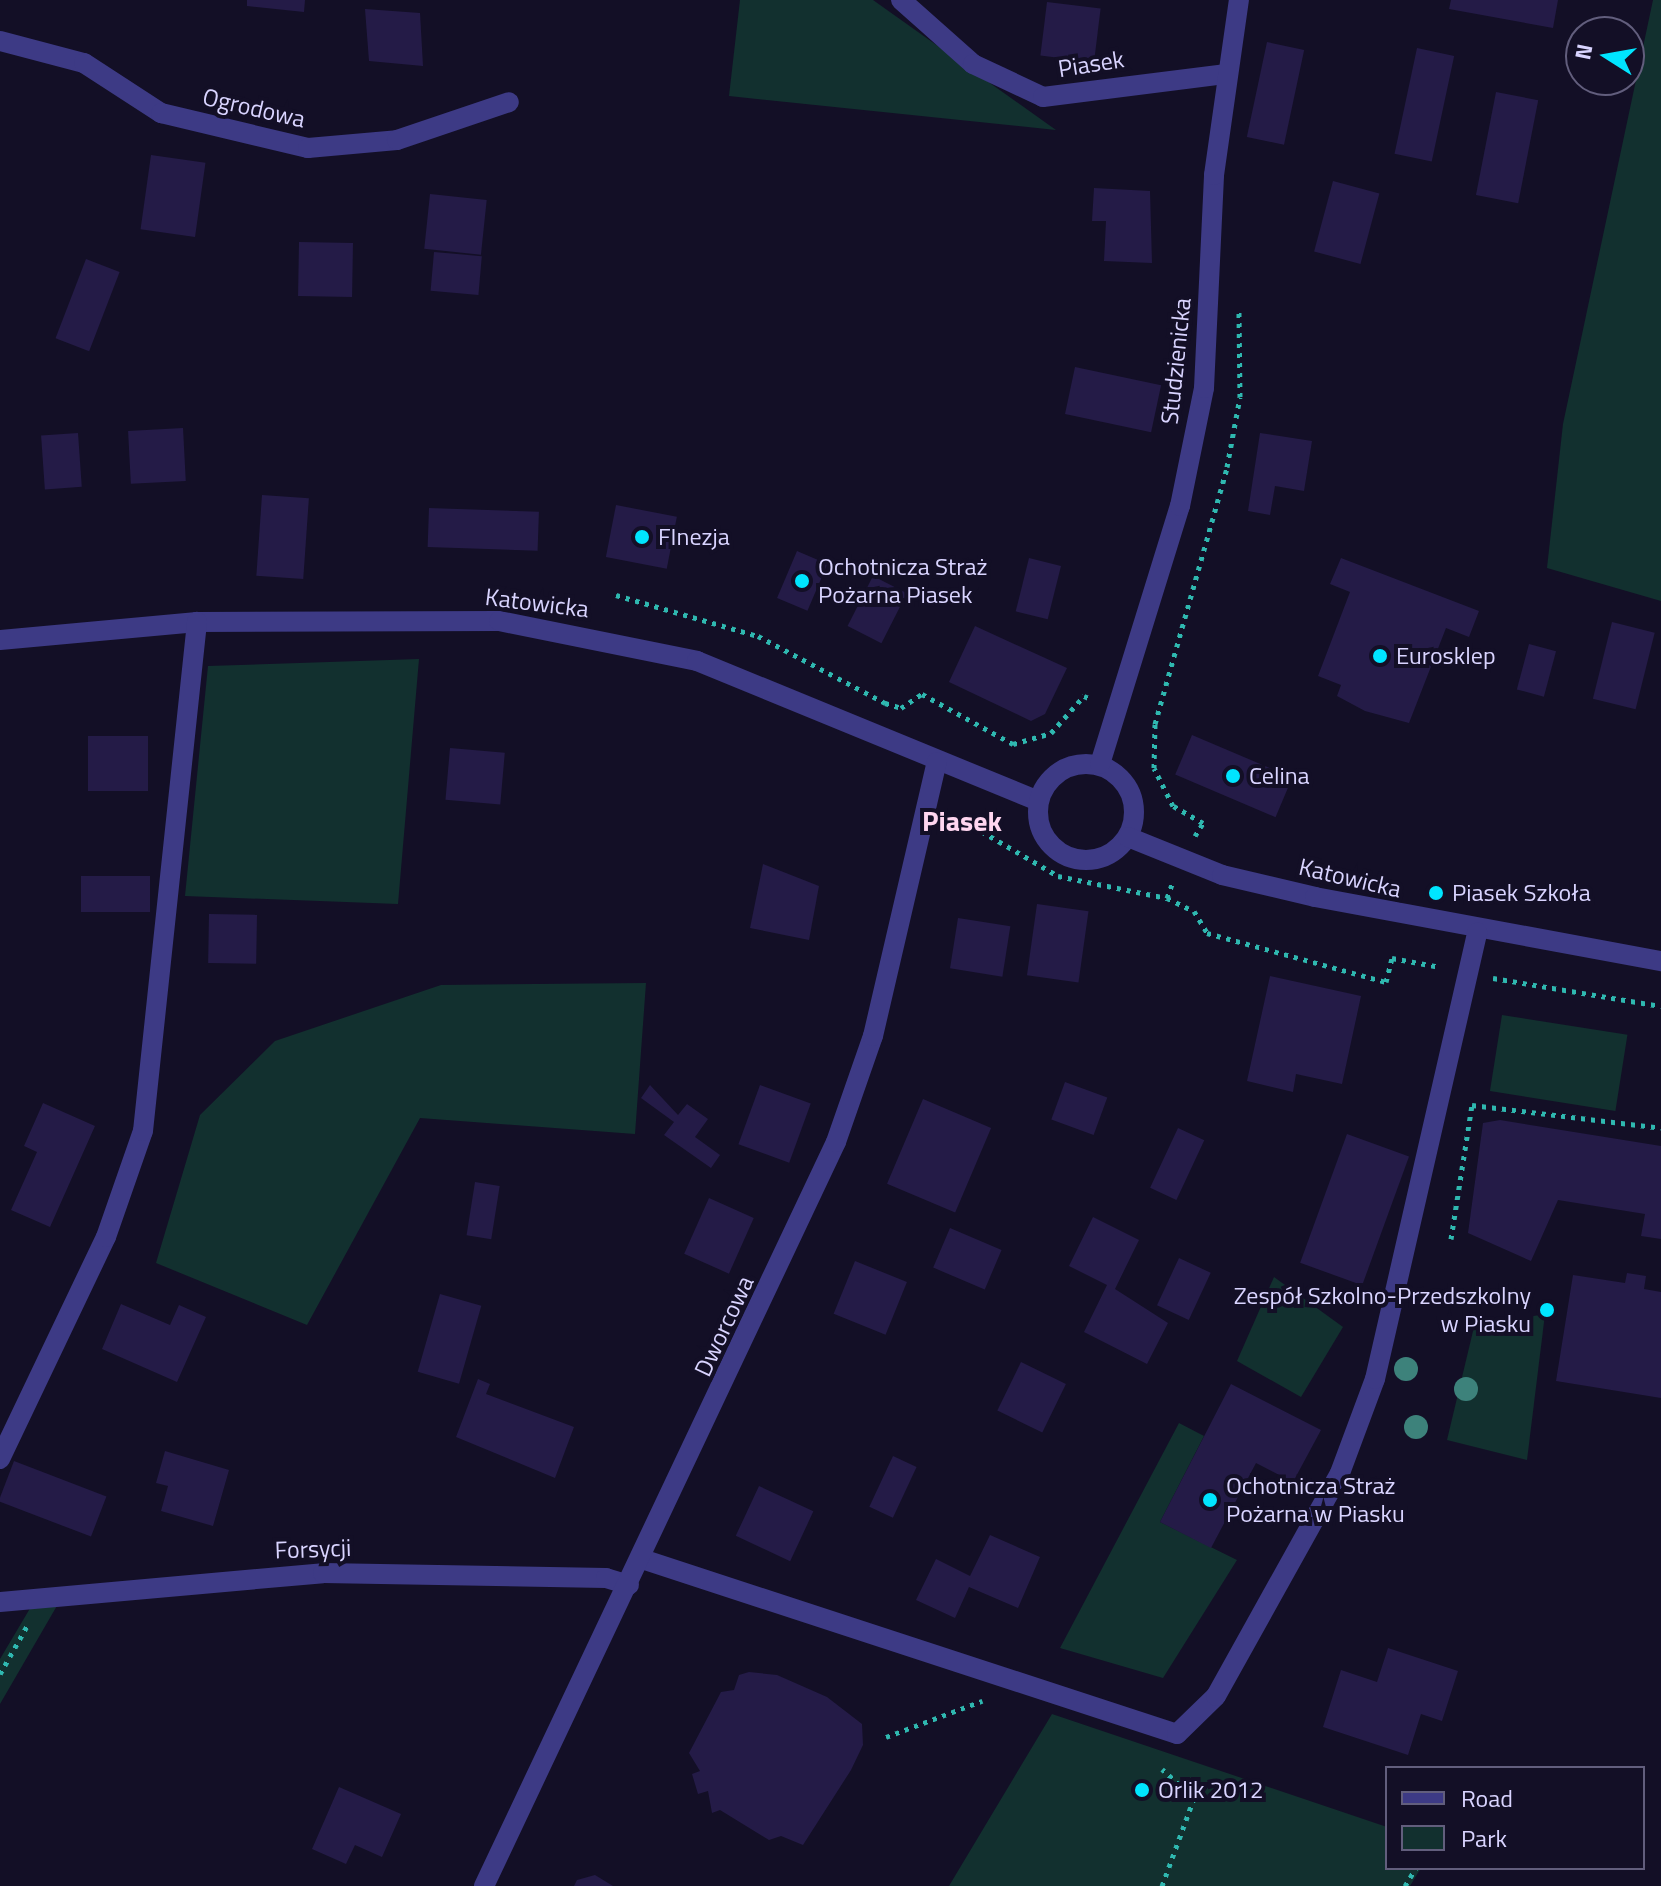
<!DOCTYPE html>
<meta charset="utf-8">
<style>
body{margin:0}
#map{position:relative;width:1661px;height:1886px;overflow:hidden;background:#130f26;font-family:"Titillium Web",sans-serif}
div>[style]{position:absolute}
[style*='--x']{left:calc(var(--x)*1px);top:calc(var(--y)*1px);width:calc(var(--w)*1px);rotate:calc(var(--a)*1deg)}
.green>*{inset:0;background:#12302f;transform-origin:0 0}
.building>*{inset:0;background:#241b47;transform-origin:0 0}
.path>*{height:5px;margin-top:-2.5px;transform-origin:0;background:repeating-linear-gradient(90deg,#2fb8b0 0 4px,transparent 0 10px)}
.minor>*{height:20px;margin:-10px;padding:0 10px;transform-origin:10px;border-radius:10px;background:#3d3a85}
.minor>.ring{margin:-10px;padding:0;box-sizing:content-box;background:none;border:20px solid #3d3a85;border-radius:50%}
.trees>*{width:24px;height:24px;margin:-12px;border-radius:50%;background:#3d827b}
.dots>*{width:22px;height:22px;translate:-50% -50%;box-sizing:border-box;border:4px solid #130f26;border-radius:50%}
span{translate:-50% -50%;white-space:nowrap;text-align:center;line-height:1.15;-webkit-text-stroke:8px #130f26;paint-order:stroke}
.street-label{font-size:24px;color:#d9d4ff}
.poi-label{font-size:24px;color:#d9d4ff}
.left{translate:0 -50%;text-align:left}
.right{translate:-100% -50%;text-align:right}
.quarter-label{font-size:28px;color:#ffd6f0;font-weight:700}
.legend{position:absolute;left:1385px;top:1766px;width:260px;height:104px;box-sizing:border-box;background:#130f26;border:2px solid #625e7d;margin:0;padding:10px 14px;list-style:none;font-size:24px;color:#d9d4ff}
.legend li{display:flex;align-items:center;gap:16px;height:40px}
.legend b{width:40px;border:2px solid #625e7d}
.north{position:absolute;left:1565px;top:16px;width:80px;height:80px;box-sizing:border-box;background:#130f26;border:2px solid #625e7d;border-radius:50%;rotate:281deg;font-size:22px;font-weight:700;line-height:32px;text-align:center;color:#d9d4ff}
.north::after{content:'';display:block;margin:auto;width:28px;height:36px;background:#00e5ff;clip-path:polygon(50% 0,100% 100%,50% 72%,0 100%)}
</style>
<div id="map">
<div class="green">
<div style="clip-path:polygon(740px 0,873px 0,1056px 130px,729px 96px)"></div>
<div style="clip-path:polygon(1653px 0,1661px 0,1661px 601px,1547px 568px,1563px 424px)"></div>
<div style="clip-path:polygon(419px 659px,398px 904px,185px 896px,208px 666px)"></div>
<div style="clip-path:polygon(646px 983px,635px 1134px,420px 1118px,307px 1325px,156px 1263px,200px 1115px,275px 1041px,441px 985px)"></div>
<div style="left:1502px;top:1015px;width:127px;height:77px;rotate:9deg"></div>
<div style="clip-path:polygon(1274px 1277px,1343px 1327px,1301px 1397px,1237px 1361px)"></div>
<div style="clip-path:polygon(1545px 1314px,1527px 1460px,1447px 1440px,1474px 1327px)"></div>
<div style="clip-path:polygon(1179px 1423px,1204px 1436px,1160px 1522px,1237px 1560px,1163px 1678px,1060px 1648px)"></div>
<div style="clip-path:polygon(58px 1604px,0 1704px,0 1659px,32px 1605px)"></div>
<div style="clip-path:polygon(1052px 1714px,1387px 1827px,1387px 1868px,1421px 1868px,1410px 1886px,949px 1886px)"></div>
</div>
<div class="building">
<div style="clip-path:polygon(247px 0,305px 0,304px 12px,247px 6px)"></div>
<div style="clip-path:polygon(1451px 0,1558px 0,1553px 28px,1449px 9px)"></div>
<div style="left:1047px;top:2px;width:54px;height:54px;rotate:7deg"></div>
<div style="clip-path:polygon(365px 9px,420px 13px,423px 66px,369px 61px)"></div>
<div style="left:1267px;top:42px;width:38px;height:97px;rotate:12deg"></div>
<div style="left:1417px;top:48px;width:38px;height:108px;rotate:12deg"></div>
<div style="left:1496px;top:92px;width:43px;height:105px;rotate:11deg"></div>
<div style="left:151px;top:155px;width:55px;height:75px;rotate:8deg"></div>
<div style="left:1333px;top:181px;width:48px;height:73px;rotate:15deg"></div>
<div style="clip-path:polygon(1094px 188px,1150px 191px,1152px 263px,1104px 261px,1106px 221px,1092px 221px)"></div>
<div style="left:430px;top:194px;width:57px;height:55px;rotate:6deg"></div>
<div style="left:299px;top:242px;width:54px;height:54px;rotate:1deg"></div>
<div style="left:434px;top:252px;width:48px;height:39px;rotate:5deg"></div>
<div style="left:86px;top:259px;width:36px;height:85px;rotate:21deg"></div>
<div style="left:1075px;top:367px;width:88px;height:48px;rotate:12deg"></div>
<div style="left:183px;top:428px;width:53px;height:55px;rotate:87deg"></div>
<div style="left:78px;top:433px;width:54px;height:37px;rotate:86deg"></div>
<div style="clip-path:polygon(1260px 433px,1312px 441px,1304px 491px,1275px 486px,1270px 515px,1248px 511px)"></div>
<div style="left:262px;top:495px;width:47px;height:81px;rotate:4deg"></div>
<div style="left:616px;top:505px;width:62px;height:53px;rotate:11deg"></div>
<div style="left:429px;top:508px;width:110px;height:39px;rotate:2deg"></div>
<div style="left:797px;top:551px;width:33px;height:51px;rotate:23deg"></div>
<div style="left:1029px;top:558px;width:33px;height:55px;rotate:14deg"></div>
<div style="clip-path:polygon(1341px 558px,1479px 611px,1469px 637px,1446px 628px,1409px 723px,1365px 711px,1337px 696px,1341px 685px,1318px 676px,1350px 592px,1330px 584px)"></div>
<div style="left:873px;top:576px;width:38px;height:56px;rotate:27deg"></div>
<div style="left:1612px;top:622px;width:44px;height:79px;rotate:14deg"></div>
<div style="clip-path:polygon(975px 626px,1067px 668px,1045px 714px,1031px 721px,949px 682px)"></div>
<div style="left:1529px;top:644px;width:28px;height:47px;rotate:15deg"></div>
<div style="left:1192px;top:735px;width:109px;height:43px;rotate:23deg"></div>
<div style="left:148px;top:736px;width:55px;height:60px;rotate:90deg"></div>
<div style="left:450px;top:748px;width:55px;height:52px;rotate:5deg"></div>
<div style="clip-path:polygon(763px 864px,819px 886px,809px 940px,750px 928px)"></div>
<div style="left:81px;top:876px;width:69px;height:36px"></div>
<div style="left:1037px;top:904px;width:52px;height:72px;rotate:8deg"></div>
<div style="left:209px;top:914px;width:48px;height:49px;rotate:1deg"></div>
<div style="left:958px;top:918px;width:53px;height:51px;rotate:9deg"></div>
<div style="clip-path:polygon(1270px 976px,1361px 996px,1342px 1084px,1296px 1074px,1293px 1092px,1247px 1081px)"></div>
<div style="left:1065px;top:1082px;width:45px;height:40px;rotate:20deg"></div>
<div style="clip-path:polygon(650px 1085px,678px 1115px,687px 1104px,708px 1119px,695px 1137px,720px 1155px,711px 1168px,664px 1135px,674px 1122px,641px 1098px)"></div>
<div style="left:760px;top:1085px;width:54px;height:63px;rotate:20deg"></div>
<div style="left:923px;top:1099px;width:74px;height:92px;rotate:23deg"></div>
<div style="clip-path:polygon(43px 1103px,95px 1126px,50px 1227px,11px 1210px,37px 1152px,24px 1146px)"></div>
<div style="clip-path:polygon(1500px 1120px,1661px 1146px,1661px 1239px,1641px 1236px,1645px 1214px,1558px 1200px,1531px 1261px,1468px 1233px,1483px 1123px)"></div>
<div style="left:1178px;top:1128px;width:29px;height:66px;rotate:25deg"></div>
<div style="left:1347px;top:1134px;width:66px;height:137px;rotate:20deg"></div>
<div style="left:475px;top:1182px;width:25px;height:54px;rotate:9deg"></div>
<div style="left:709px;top:1198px;width:49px;height:61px;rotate:24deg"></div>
<div style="clip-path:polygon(1093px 1217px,1139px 1240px,1115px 1289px,1168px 1323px,1147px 1364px,1084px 1332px,1107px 1285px,1069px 1266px)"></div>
<div style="left:950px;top:1228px;width:56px;height:43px;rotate:23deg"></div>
<div style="left:1179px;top:1258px;width:35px;height:52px;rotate:25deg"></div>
<div style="left:855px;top:1261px;width:56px;height:57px;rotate:22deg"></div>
<div style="clip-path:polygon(1627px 1273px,1646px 1276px,1644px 1289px,1661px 1292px,1661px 1398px,1556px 1381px,1573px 1275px,1625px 1283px)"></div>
<div style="left:440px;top:1294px;width:43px;height:81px;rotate:16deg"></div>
<div style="clip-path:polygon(121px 1304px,170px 1325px,179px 1305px,206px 1317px,177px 1382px,102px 1349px)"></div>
<div style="left:1021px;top:1362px;width:50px;height:54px;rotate:26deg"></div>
<div style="clip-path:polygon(478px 1379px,490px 1384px,486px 1394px,574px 1427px,555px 1478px,456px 1437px)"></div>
<div style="clip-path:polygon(1231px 1384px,1321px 1430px,1293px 1482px,1256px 1463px,1211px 1548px,1160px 1522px)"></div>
<div style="clip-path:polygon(165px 1451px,229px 1470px,213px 1526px,161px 1511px,168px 1486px,156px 1483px)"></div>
<div style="left:893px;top:1456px;width:26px;height:56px;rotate:25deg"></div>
<div style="left:14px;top:1461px;width:99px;height:43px;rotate:21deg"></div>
<div style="left:759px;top:1486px;width:60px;height:55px;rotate:25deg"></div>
<div style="clip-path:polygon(990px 1535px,1040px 1557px,1018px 1608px,969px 1587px,955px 1618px,916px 1600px,936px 1559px,970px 1576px)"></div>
<div style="clip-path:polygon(1388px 1648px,1458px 1671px,1442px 1721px,1421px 1714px,1408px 1755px,1323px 1727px,1341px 1670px,1377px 1682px)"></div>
<div style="clip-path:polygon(749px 1672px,777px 1675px,827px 1697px,862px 1724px,863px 1745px,851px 1770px,803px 1845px,781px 1836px,769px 1840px,720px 1810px,712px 1813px,708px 1791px,698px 1794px,692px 1774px,700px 1771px,689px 1753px,721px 1692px,734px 1690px,739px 1675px)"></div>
<div style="clip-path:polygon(339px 1787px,401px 1814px,382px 1857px,355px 1845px,346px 1864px,312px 1849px)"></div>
<div style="clip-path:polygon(595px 1875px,613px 1886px,574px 1886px,577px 1880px)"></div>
</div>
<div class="path">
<div style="--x:616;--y:595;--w:148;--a:16.1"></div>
<div style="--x:758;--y:636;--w:144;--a:27.8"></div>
<div style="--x:885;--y:703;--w:17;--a:17"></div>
<div style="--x:901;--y:708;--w:25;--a:-34"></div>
<div style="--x:922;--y:694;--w:104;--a:28.8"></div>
<div style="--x:1013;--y:744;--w:40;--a:-16"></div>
<div style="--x:1051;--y:733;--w:50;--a:-48.3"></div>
<div style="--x:1084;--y:696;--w:8;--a:23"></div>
<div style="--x:951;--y:828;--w:15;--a:-28"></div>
<div style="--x:964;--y:821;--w:109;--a:30.3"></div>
<div style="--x:1058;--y:876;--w:111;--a:11.4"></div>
<div style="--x:1167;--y:898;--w:30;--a:26"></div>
<div style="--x:1194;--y:911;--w:26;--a:59"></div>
<div style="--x:1207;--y:933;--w:186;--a:15.3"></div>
<div style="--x:1386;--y:982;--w:25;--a:-76"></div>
<div style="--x:1392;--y:958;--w:49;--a:10.6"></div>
<div style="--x:1195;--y:836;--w:15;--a:-58"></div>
<div style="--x:1203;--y:823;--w:34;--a:-150"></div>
<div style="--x:1173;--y:806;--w:42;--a:-116.6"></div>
<div style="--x:1154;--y:768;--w:44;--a:-88.7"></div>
<div style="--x:1155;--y:724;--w:267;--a:-74.3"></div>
<div style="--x:1227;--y:467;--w:71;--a:-79.5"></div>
<div style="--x:1240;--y:397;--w:87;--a:-90.7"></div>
<div style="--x:1167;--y:898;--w:15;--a:-70"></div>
<div style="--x:1493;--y:978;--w:170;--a:9.5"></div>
<div style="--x:1451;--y:1239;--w:136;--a:-81.1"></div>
<div style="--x:1472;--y:1105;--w:190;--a:6.9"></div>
<div style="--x:0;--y:1674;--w:55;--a:-60.6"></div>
<div style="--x:886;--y:1737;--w:103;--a:-20.6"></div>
<div style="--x:1162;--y:1886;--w:94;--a:-70"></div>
<div style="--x:1194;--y:1798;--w:43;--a:-137.8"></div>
<div style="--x:1405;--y:1886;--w:21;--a:-59"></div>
</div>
<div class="minor">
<div style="--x:901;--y:0;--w:96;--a:41.6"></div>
<div style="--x:973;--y:64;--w:77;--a:25.2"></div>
<div style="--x:1043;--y:97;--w:183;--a:-7.2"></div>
<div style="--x:0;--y:41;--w:87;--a:14.7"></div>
<div style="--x:84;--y:63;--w:92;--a:33"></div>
<div style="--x:161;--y:113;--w:151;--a:13.4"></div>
<div style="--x:308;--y:148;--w:89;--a:-5.1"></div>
<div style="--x:397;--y:140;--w:118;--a:-18.7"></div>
<div style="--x:0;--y:640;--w:198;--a:-5.2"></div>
<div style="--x:197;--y:622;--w:302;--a:-0.2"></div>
<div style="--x:499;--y:621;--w:202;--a:11.4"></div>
<div style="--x:697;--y:661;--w:369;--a:22.3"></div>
<div class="ring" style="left:1038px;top:764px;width:76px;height:76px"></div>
<div style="--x:1100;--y:764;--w:270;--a:-72.8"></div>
<div style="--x:1180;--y:506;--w:120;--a:-78.5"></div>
<div style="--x:1204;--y:388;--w:213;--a:-87.3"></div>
<div style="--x:1214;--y:175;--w:177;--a:-81.9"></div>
<div style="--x:1128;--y:837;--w:101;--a:22"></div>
<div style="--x:1222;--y:875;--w:96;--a:13.3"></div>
<div style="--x:1315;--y:897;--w:352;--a:10.5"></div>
<div style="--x:0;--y:1459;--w:246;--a:-64.5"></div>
<div style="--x:106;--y:1237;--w:112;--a:-70.8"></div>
<div style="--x:143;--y:1131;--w:512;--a:-83.94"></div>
<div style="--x:642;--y:1559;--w:563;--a:18.11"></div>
<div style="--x:1177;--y:1734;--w:54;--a:-44.3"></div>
<div style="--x:1216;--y:1696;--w:255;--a:-60.9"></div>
<div style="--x:1340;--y:1473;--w:100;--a:-69.6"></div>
<div style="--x:1375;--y:1379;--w:458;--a:-77.1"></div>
<div style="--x:0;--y:1602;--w:324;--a:-5.1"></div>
<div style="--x:323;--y:1573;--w:283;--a:1"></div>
<div style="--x:606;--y:1578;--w:24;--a:17"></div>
<div style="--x:484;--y:1886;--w:823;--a:-64.68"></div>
<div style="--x:836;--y:1142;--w:112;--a:-70.8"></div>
<div style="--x:873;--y:1036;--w:281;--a:-76.9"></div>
</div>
<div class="trees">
<div style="left:1406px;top:1369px"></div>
<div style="left:1466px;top:1389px"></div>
<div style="left:1416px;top:1427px"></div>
</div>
<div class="dots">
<div style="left:642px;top:537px;background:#00e5ff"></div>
<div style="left:802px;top:581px;background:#00e5ff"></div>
<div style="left:1380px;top:656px;background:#00e5ff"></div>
<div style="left:1233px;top:776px;background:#00e5ff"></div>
<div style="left:1436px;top:893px;background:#00e5ff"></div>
<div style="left:1547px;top:1310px;background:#00e5ff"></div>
<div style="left:1210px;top:1500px;background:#00e5ff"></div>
<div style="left:1142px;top:1790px;background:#00e5ff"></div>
</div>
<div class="street-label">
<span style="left:1091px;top:64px;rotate:-9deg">Piasek</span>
<span style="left:254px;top:108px;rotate:13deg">Ogrodowa</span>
<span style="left:1176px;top:361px;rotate:-84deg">Studzienicka</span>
<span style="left:537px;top:603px;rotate:7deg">Katowicka</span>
<span style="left:1350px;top:878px;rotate:13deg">Katowicka</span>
<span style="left:724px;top:1326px;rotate:-65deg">Dworcowa</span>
<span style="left:313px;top:1549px;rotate:-2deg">Forsycji</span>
</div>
<div class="poi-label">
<span class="left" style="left:658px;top:537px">FInezja</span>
<span class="left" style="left:818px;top:581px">Ochotnicza Straż<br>Pożarna Piasek</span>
<span class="left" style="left:1396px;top:656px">Eurosklep</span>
<span class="left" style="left:1249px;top:776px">Celina</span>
<span class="left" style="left:1452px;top:893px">Piasek Szkoła</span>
<span class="right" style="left:1531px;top:1310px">Zespół Szkolno-Przedszkolny<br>w Piasku</span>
<span class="left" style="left:1226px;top:1500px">Ochotnicza Straż<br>Pożarna w Piasku</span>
<span class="left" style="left:1158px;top:1790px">Orlik 2012</span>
</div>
<div class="quarter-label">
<span style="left:962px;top:821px">Piasek</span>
</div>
<ul class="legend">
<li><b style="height:10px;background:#3d3a85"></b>Road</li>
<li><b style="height:22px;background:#12302f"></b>Park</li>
</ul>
<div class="north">N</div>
</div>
